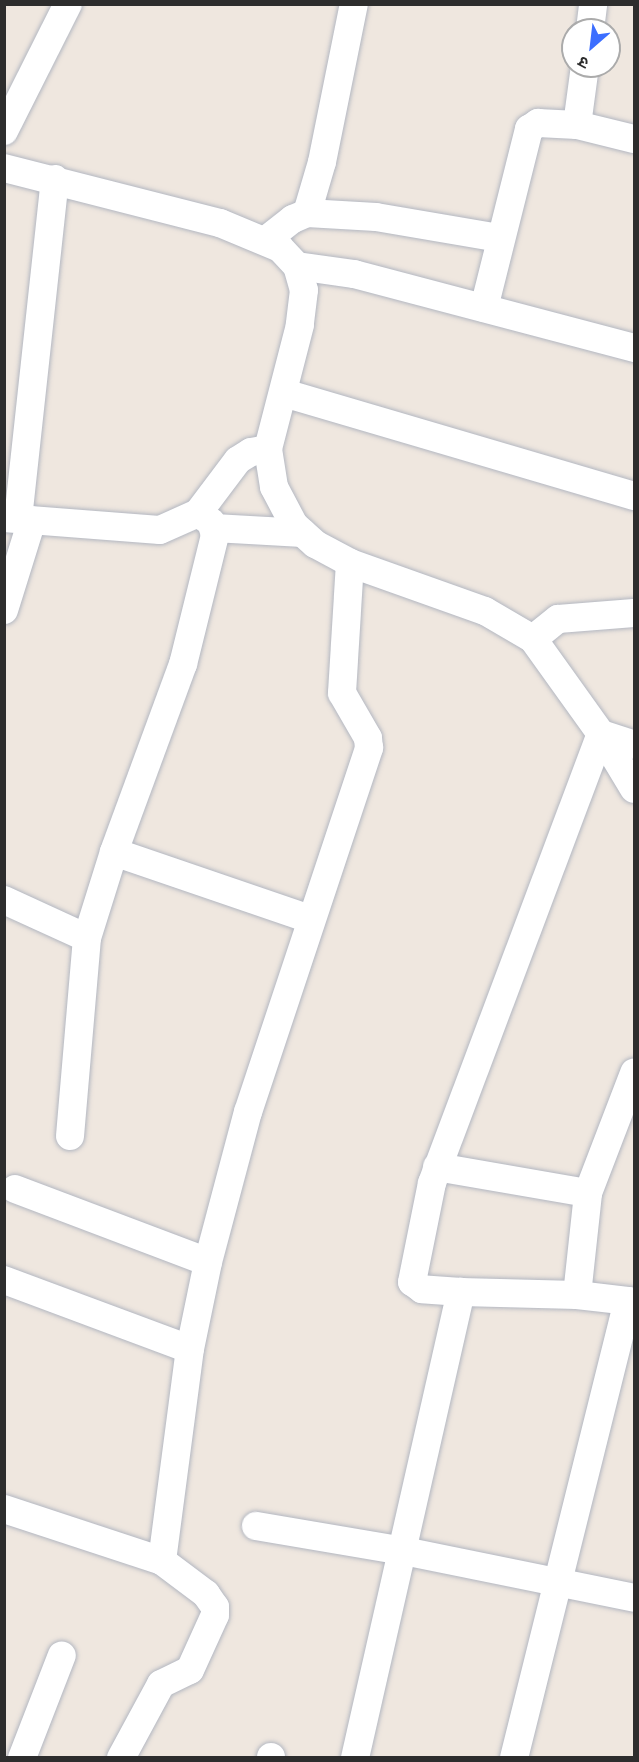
<!DOCTYPE html>
<meta charset="utf-8">
<style>
body{margin:0}
#map{position:relative;width:639px;height:1762px;overflow:hidden;background:#efe7df;font-family:"Space Grotesk","Noto Sans Devanagari",sans-serif}
div>[style]{position:absolute}
[style*='--x']{left:calc(var(--x)*1px);top:calc(var(--y)*1px);width:calc(var(--w)*1px);rotate:calc(var(--a)*1deg)}
.roads{filter:drop-shadow(0 0 2px #b3b7c1) drop-shadow(0 0 2px #b3b7c1)}
.street>*{height:28px;margin:-14px;padding:0 14px;transform-origin:14px;border-radius:14px;background:#fff}
span{translate:-50% -50%;white-space:nowrap;text-align:center;line-height:1.15;-webkit-text-stroke:4.5px #fff;paint-order:stroke}
.frame{position:absolute;inset:0;border:6px solid #2d2d2d;pointer-events:none}
.north{position:absolute;left:561px;top:18px;width:60px;height:60px;box-sizing:border-box;background:#fff;border:2px solid #ababab;border-radius:50%;rotate:208deg;font-size:16px;font-weight:700;line-height:24px;text-align:center;color:#2d2d2d}
.north::after{content:'';display:block;margin:auto;width:21px;height:27px;background:#3c6eff;clip-path:polygon(50% 0,100% 100%,50% 72%,0 100%)}
</style>
<div id="map">
<div class="roads">
<div class="street">
<div style="--x:590;--y:30;--w:26;--a:-83"></div>
<div style="--x:577;--y:125;--w:60;--a:-82.3"></div>
<div style="--x:4;--y:131;--w:142;--a:-63.3"></div>
<div style="--x:4;--y:168;--w:223;--a:14.3"></div>
<div style="--x:220;--y:223;--w:65;--a:22.6"></div>
<div style="--x:280;--y:248;--w:25;--a:47"></div>
<div style="--x:297;--y:266;--w:25;--a:74"></div>
<div style="--x:304;--y:290;--w:35;--a:97"></div>
<div style="--x:300;--y:325;--w:128;--a:104.5"></div>
<div style="--x:268;--y:449;--w:38;--a:81"></div>
<div style="--x:274;--y:487;--w:43;--a:62.2"></div>
<div style="--x:294;--y:525;--w:28;--a:42"></div>
<div style="--x:315;--y:544;--w:40;--a:28"></div>
<div style="--x:350;--y:563;--w:143;--a:19.6"></div>
<div style="--x:485;--y:611;--w:56;--a:30.3"></div>
<div style="--x:533;--y:639;--w:117;--a:54.4"></div>
<div style="--x:601;--y:734;--w:64;--a:59"></div>
<div style="--x:307;--y:213;--w:53;--a:-73.6"></div>
<div style="--x:322;--y:162;--w:161;--a:-78.6"></div>
<div style="--x:266;--y:240;--w:34;--a:-38"></div>
<div style="--x:293;--y:219;--w:15;--a:-23"></div>
<div style="--x:307;--y:213;--w:69;--a:3.3"></div>
<div style="--x:376;--y:217;--w:125;--a:9.7"></div>
<div style="--x:297;--y:266;--w:58;--a:8"></div>
<div style="--x:354;--y:274;--w:290;--a:14.8"></div>
<div style="--x:484;--y:308;--w:185;--a:-75.9"></div>
<div style="--x:529;--y:129;--w:11;--a:-34"></div>
<div style="--x:538;--y:123;--w:39;--a:3"></div>
<div style="--x:577;--y:125;--w:59;--a:13.8"></div>
<div style="--x:284;--y:393;--w:365;--a:16.4"></div>
<div style="--x:198;--y:513;--w:16;--a:35"></div>
<div style="--x:211;--y:522;--w:14;--a:73"></div>
<div style="--x:215;--y:535;--w:133;--a:103.9"></div>
<div style="--x:183;--y:664;--w:200;--a:110.2"></div>
<div style="--x:114;--y:852;--w:207;--a:18.9"></div>
<div style="--x:4;--y:518;--w:156;--a:4.4"></div>
<div style="--x:160;--y:530;--w:42;--a:-24.1"></div>
<div style="--x:198;--y:513;--w:66;--a:-53"></div>
<div style="--x:238;--y:460;--w:15;--a:-32"></div>
<div style="--x:251;--y:452;--w:17;--a:-10"></div>
<div style="--x:18;--y:519;--w:342;--a:-83.8"></div>
<div style="--x:214;--y:528;--w:89;--a:3.2"></div>
<div style="--x:4;--y:610;--w:94;--a:-72.7"></div>
<div style="--x:533;--y:639;--w:32;--a:-39"></div>
<div style="--x:558;--y:619;--w:76;--a:-4.5"></div>
<div style="--x:4;--y:900;--w:91;--a:24.6"></div>
<div style="--x:70;--y:1136;--w:199;--a:-85.1"></div>
<div style="--x:87;--y:938;--w:90;--a:-72.6"></div>
<div style="--x:437;--y:1167;--w:153;--a:9.8"></div>
<div style="--x:15;--y:1189;--w:206;--a:20.7"></div>
<div style="--x:4;--y:1280;--w:198;--a:20.4"></div>
<div style="--x:461;--y:1292;--w:39;--a:-176"></div>
<div style="--x:422;--y:1289;--w:12;--a:-145"></div>
<div style="--x:412;--y:1282;--w:101;--a:-78.6"></div>
<div style="--x:432;--y:1183;--w:480;--a:-69.4"></div>
<div style="--x:601;--y:734;--w:35;--a:18"></div>
<div style="--x:577;--y:1295;--w:103;--a:-83.8"></div>
<div style="--x:588;--y:1193;--w:129;--a:-69"></div>
<div style="--x:4;--y:1509;--w:166;--a:18.2"></div>
<div style="--x:162;--y:1561;--w:214;--a:-82.5"></div>
<div style="--x:190;--y:1349;--w:89;--a:-78.3"></div>
<div style="--x:208;--y:1262;--w:155;--a:-75.1"></div>
<div style="--x:248;--y:1112;--w:384;--a:-71.6"></div>
<div style="--x:369;--y:748;--w:10;--a:-96"></div>
<div style="--x:368;--y:738;--w:52;--a:-120"></div>
<div style="--x:342;--y:693;--w:130;--a:-86.5"></div>
<div style="--x:256;--y:1526;--w:150;--a:9.6"></div>
<div style="--x:404;--y:1551;--w:235;--a:11.5"></div>
<div style="--x:22;--y:1758;--w:110;--a:-68.8"></div>
<div style="--x:121;--y:1758;--w:84;--a:-61.6"></div>
<div style="--x:161;--y:1684;--w:32;--a:-26"></div>
<div style="--x:190;--y:1670;--w:60;--a:-65.6"></div>
<div style="--x:215;--y:1615;--w:8;--a:-90"></div>
<div style="--x:215;--y:1607;--w:16;--a:-125"></div>
<div style="--x:206;--y:1594;--w:55;--a:-143.1"></div>
<div style="--x:271;--y:1758;--w:1;--a:-90"></div>
<div style="--x:355;--y:1758;--w:478;--a:-77.2"></div>
<div style="--x:461;--y:1292;--w:116;--a:1.5"></div>
<div style="--x:577;--y:1295;--w:51;--a:6.7"></div>
<div style="--x:514;--y:1758;--w:471;--a:-76"></div>
<div style="--x:628;--y:1301;--w:6;--a:9"></div>
</div>
</div>
<div class="frame"></div>
<div class="north">उ</div>
</div>
